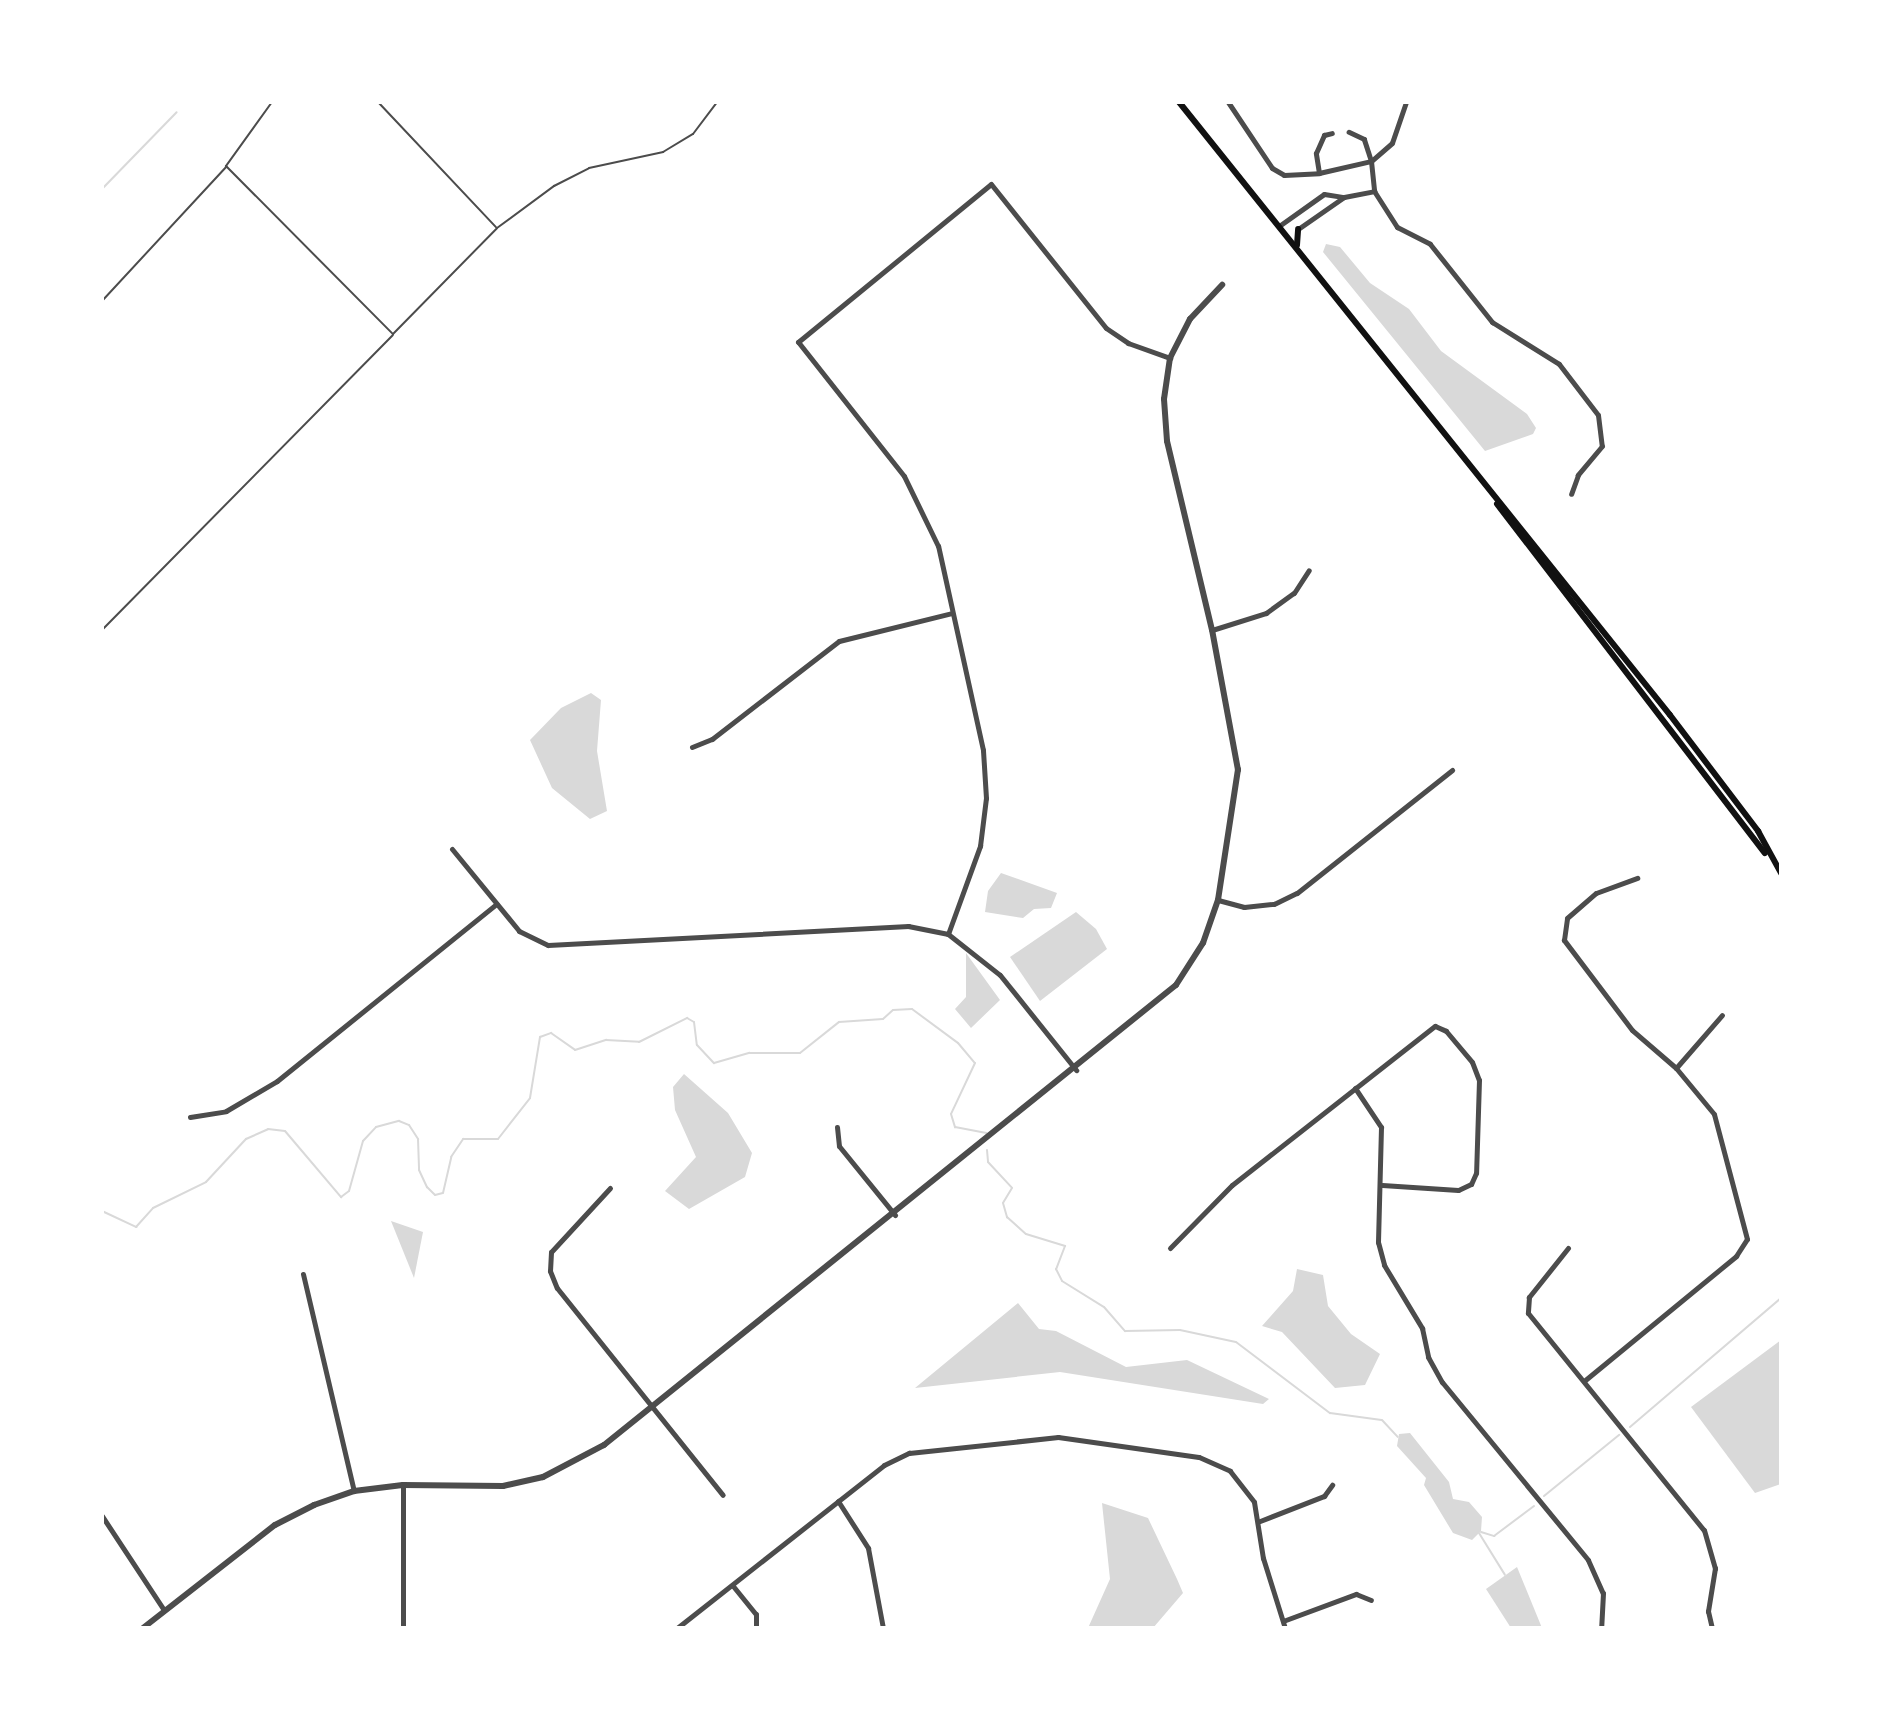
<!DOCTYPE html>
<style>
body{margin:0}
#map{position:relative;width:1883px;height:1730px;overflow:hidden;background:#fff;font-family:Lato,sans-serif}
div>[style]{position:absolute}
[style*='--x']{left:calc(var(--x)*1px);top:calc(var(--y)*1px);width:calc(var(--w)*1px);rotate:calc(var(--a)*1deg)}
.water>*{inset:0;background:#d9d9d9}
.stream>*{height:2px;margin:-1px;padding:0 1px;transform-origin:1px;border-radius:1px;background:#d9d9d9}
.service>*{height:2px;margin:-1px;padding:0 1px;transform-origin:1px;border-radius:1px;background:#4c4c4c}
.minor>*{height:5px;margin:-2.5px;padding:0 2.5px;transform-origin:2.5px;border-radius:2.5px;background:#4c4c4c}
.tertiary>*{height:6px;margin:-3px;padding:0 3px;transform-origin:3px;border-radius:3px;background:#4c4c4c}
.secondary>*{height:6px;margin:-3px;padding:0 3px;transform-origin:3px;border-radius:3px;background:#111}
span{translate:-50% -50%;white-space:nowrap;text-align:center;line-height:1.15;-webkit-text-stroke:8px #fff;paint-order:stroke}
.frame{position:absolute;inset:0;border:104px solid #fff;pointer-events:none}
</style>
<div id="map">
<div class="water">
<div style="clip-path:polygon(1326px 244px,1340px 247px,1370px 283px,1409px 309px,1441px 351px,1527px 414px,1536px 428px,1533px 434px,1485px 451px,1323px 252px)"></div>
<div style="clip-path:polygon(591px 693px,601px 700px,597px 751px,607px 811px,590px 819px,552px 788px,530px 740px,561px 708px)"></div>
<div style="clip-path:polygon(1001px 873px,1057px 893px,1051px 908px,1034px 909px,1023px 918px,985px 912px,988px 891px)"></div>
<div style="clip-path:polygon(1076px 912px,1096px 929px,1107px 949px,1040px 1001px,1010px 957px)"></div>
<div style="clip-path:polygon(966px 953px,1000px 1000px,971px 1028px,955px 1009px,966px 997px)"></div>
<div style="clip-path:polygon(684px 1074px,728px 1113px,752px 1153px,745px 1177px,689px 1209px,665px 1191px,696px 1157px,675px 1110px,673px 1087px)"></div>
<div style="clip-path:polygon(391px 1221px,423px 1232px,414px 1278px)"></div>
<div style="clip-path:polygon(1297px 1269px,1323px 1275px,1328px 1306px,1351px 1334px,1380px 1354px,1365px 1385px,1335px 1388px,1282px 1332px,1262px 1326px,1293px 1291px)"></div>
<div style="clip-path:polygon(1018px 1303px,1039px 1329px,1056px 1331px,1126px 1367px,1187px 1360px,1269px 1399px,1263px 1404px,1060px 1372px,915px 1388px)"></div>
<div style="clip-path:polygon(1781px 1340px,1781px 1484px,1755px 1493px,1691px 1407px)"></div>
<div style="clip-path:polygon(1410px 1433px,1449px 1482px,1453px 1499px,1469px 1502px,1482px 1517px,1481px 1531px,1472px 1540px,1453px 1533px,1424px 1485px,1426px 1478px,1397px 1446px,1399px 1434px)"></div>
<div style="clip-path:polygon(1102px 1503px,1148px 1518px,1177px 1579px,1183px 1593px,1153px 1628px,1088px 1628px,1110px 1579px)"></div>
<div style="clip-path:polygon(1517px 1567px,1542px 1628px,1511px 1628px,1486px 1589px)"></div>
</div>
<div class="stream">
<div style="--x:102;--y:189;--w:107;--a:-45.8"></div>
<div style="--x:987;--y:1150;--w:12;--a:85"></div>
<div style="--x:988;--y:1162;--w:35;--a:47"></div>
<div style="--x:1012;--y:1188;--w:17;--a:121"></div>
<div style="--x:1003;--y:1203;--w:15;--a:74"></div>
<div style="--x:1007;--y:1217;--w:25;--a:42"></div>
<div style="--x:1026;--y:1234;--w:41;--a:17.1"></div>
<div style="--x:1065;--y:1246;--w:25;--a:111"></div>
<div style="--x:1056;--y:1269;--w:13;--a:63"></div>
<div style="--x:1062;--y:1281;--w:49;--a:31.8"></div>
<div style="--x:1104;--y:1307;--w:32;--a:49"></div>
<div style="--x:1125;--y:1331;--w:55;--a:-1"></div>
<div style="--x:1180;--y:1330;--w:57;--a:12.1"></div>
<div style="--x:1236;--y:1342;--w:118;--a:37.1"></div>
<div style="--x:1330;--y:1413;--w:52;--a:7.7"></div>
<div style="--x:1382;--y:1420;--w:23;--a:47"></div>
<div style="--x:102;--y:1211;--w:38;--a:25"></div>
<div style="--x:136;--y:1227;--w:25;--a:-48"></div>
<div style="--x:153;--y:1208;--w:59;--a:-26.1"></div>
<div style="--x:206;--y:1182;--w:59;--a:-47.1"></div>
<div style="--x:246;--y:1139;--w:24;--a:-24"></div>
<div style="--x:268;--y:1129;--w:17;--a:7"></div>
<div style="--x:285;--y:1131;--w:87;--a:49.7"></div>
<div style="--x:341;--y:1197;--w:10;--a:-37"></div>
<div style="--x:349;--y:1191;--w:52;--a:-74.4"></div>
<div style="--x:363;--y:1141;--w:19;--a:-47"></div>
<div style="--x:376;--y:1127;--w:24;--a:-15"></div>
<div style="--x:399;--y:1121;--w:11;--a:22"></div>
<div style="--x:409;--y:1125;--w:17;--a:57"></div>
<div style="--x:418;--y:1139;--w:31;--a:88"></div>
<div style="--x:419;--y:1170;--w:19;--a:65"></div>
<div style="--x:427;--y:1187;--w:11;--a:45"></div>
<div style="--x:435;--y:1195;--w:8;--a:-14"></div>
<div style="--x:443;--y:1193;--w:37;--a:-77"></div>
<div style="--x:451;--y:1157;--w:22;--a:-56"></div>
<div style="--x:463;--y:1139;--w:35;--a:0"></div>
<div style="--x:498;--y:1139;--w:52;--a:-52"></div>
<div style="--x:530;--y:1098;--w:62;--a:-80.7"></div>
<div style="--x:540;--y:1037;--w:12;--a:-20"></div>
<div style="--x:551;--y:1033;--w:29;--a:35"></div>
<div style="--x:575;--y:1050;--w:33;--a:-18"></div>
<div style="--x:606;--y:1040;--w:33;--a:3"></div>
<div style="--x:639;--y:1042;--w:54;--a:-26.6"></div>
<div style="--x:687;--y:1018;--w:8;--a:30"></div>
<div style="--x:694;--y:1022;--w:23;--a:83"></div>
<div style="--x:697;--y:1045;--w:25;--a:47"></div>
<div style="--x:714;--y:1063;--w:37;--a:-16"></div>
<div style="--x:750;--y:1053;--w:50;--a:0"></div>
<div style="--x:800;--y:1053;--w:50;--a:-38.5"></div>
<div style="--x:839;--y:1022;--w:44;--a:-3.9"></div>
<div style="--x:883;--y:1019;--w:13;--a:-42"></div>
<div style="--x:893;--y:1010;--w:19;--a:-3"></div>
<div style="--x:912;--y:1009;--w:57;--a:36.5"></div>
<div style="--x:958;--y:1043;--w:26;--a:50"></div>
<div style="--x:975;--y:1063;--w:56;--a:115.2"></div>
<div style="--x:951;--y:1114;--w:14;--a:73"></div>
<div style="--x:955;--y:1127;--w:32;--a:11"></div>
<div style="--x:1630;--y:1427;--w:199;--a:-40.5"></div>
<div style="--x:1544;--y:1496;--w:97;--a:-39.1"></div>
<div style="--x:1481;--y:1532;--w:14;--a:17"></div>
<div style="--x:1494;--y:1536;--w:50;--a:-36.9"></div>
<div style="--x:1479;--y:1533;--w:49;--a:58.2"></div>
</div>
<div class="service">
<div style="--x:272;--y:102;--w:79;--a:125.7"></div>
<div style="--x:226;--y:166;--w:237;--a:45.2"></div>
<div style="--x:393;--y:334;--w:148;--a:-45.5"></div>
<div style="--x:497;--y:228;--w:71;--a:-36.4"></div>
<div style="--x:554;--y:186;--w:39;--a:-27"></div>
<div style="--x:589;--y:168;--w:76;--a:-12.2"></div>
<div style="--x:663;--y:152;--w:35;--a:-31"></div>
<div style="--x:693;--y:134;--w:40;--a:-53"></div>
<div style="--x:378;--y:102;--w:172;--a:46.7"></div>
<div style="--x:102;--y:301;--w:183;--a:-47.2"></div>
<div style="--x:102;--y:630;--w:414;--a:-45.4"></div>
</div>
<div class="minor">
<div style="--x:1228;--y:102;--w:79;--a:56.3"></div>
<div style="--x:1272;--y:168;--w:14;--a:30"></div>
<div style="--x:1284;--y:175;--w:35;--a:-3"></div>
<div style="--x:1319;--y:173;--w:20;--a:-99"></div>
<div style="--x:1316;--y:153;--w:20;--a:-66"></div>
<div style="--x:1324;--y:135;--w:8;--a:-14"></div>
<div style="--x:1406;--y:102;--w:43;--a:108.9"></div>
<div style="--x:1392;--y:143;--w:28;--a:139"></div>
<div style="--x:1371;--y:161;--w:30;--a:84"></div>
<div style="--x:1374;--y:191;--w:43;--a:57.4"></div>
<div style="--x:1397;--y:227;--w:37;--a:27"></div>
<div style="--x:1430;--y:244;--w:100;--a:51.5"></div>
<div style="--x:1492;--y:322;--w:79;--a:32.1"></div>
<div style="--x:1559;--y:364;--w:64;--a:52.6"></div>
<div style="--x:1598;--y:415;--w:31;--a:83"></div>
<div style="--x:1602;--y:446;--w:38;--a:130"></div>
<div style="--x:1578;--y:475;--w:20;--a:110"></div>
<div style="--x:1319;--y:173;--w:53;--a:-13"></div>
<div style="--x:1371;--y:161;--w:23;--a:-108"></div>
<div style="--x:1364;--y:139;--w:17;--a:-155"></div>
<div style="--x:1279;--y:226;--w:55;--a:-35.4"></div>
<div style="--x:1324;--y:194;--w:20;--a:9"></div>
<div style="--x:1298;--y:229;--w:56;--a:-34.8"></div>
<div style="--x:1344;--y:197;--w:31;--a:-11"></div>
<div style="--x:1212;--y:630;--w:57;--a:-17.5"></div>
<div style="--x:1266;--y:613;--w:34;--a:-36"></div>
<div style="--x:1294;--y:593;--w:27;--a:-57"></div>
<div style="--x:692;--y:747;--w:22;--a:-22"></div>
<div style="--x:712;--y:739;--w:160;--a:-37.7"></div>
<div style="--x:839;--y:641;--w:116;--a:-13.9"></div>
<div style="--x:452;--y:849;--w:106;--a:50.7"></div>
<div style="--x:519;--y:931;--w:32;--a:26"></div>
<div style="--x:548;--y:945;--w:361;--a:-3"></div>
<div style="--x:908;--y:926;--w:41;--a:11.3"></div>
<div style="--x:948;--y:934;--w:66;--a:38.3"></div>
<div style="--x:1000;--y:975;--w:122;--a:51.3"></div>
<div style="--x:1218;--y:900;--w:27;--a:15"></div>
<div style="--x:1244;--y:907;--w:30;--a:-6"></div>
<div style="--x:1274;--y:904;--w:25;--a:-26"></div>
<div style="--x:1297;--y:893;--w:198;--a:-38.4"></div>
<div style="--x:948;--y:934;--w:94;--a:-70"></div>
<div style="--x:980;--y:846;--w:48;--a:-82.9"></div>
<div style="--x:986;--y:798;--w:48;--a:-93.6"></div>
<div style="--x:983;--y:750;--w:209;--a:-102.4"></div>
<div style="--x:938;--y:546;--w:78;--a:-115.9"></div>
<div style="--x:904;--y:476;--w:171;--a:-128.3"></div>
<div style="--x:798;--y:342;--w:249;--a:-39.3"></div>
<div style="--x:991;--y:184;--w:184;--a:51.4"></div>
<div style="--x:1106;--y:328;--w:27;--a:34"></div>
<div style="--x:1128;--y:343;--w:45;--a:19.7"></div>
<div style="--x:1676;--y:1068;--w:70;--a:-49"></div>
<div style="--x:1355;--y:1088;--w:47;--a:56.3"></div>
<div style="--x:1381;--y:1127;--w:115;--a:91.5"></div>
<div style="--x:1378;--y:1242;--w:24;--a:75"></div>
<div style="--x:1384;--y:1265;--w:74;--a:58.9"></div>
<div style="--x:1422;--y:1328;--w:30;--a:78"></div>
<div style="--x:1428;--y:1357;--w:29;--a:61"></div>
<div style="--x:1442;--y:1382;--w:230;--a:50.6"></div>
<div style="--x:1588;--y:1560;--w:36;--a:66"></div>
<div style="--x:1603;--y:1593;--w:35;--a:93"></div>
<div style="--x:190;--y:1117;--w:36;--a:-9"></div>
<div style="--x:226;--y:1111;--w:59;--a:-30.5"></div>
<div style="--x:277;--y:1081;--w:282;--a:-38.9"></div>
<div style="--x:837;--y:1127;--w:19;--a:84"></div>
<div style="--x:839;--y:1146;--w:89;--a:50.9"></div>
<div style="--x:610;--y:1188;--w:87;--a:132.7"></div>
<div style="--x:551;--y:1252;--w:19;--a:93"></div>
<div style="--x:550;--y:1271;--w:18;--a:68"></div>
<div style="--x:557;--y:1288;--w:265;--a:51.3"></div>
<div style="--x:1170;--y:1248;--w:88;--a:-45.5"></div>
<div style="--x:1232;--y:1185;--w:258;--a:-38.1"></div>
<div style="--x:1435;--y:1026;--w:12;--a:24"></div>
<div style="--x:1446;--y:1031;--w:40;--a:50"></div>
<div style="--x:1472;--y:1062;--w:19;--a:69"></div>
<div style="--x:1479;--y:1080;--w:93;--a:91.8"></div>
<div style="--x:1476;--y:1173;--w:12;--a:114"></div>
<div style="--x:1471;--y:1184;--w:14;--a:155"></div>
<div style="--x:1458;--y:1190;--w:76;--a:-176.2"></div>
<div style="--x:1568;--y:1248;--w:63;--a:128.5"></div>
<div style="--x:1529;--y:1297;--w:16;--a:94"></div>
<div style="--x:1528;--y:1313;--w:279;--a:51"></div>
<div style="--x:1704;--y:1530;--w:40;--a:74"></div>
<div style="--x:1715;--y:1568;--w:44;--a:99.2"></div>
<div style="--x:1708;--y:1611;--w:17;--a:77"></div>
<div style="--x:303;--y:1274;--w:223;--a:76.8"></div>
<div style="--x:1584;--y:1381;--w:197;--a:-39.4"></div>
<div style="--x:1736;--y:1256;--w:20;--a:-57"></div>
<div style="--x:1747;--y:1239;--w:129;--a:-104.8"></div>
<div style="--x:1714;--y:1114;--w:60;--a:-129.6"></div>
<div style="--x:1676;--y:1068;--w:58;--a:-139.2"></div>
<div style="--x:1632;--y:1030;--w:113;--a:-127.1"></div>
<div style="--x:1564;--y:940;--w:22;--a:-82"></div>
<div style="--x:1567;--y:918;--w:38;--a:-41"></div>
<div style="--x:1596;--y:893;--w:44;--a:-20.1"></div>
<div style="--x:838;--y:1501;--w:56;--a:57.4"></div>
<div style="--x:868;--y:1548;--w:81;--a:79.4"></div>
<div style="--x:102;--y:1516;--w:113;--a:56.6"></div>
<div style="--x:1260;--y:1521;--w:69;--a:-21.3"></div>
<div style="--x:1324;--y:1496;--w:14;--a:-54"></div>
<div style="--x:733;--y:1586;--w:36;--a:51"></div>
<div style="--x:756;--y:1614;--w:14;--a:90"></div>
<div style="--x:1283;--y:1621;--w:78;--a:-20.3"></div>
<div style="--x:1356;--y:1594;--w:16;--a:22"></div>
<div style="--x:403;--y:1628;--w:143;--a:-90"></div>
<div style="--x:677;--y:1628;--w:263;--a:-38.2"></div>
<div style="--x:884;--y:1465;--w:28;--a:-26"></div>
<div style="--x:909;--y:1453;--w:150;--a:-6.1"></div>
<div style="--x:1058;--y:1437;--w:142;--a:8.1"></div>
<div style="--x:1199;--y:1457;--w:34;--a:24"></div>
<div style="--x:1230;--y:1471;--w:39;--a:52"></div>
<div style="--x:1254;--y:1502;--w:57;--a:80.9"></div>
<div style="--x:1263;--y:1558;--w:73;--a:72.6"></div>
</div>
<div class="tertiary">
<div style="--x:143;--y:1628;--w:167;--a:-38"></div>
<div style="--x:275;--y:1525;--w:44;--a:-27.1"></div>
<div style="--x:314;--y:1505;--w:42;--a:-19.3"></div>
<div style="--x:354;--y:1491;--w:49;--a:-7"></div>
<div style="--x:403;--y:1485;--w:100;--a:0.6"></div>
<div style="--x:503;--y:1486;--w:41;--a:-12.7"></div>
<div style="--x:543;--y:1477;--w:69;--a:-27.7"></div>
<div style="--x:604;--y:1445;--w:734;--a:-38.81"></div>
<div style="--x:1176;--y:985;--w:50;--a:-57.3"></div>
<div style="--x:1203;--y:943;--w:46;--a:-70.8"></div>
<div style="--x:1218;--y:900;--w:132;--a:-81.3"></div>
<div style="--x:1238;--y:770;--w:142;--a:-100.5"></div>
<div style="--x:1212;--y:630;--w:194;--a:-103.4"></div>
<div style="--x:1167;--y:441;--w:42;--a:-94.1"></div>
<div style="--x:1164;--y:399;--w:41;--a:-81.7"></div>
<div style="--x:1170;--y:358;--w:44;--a:-62.9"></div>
<div style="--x:1190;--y:319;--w:47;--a:-46.7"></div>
</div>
<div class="secondary">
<div style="--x:1179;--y:102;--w:785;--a:51.31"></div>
<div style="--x:1670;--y:715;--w:146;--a:52.8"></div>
<div style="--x:1758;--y:831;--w:48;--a:61.3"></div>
<div style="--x:1297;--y:245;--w:16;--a:-86"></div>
<div style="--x:1497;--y:504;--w:440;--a:52.5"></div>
</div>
<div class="frame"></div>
</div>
